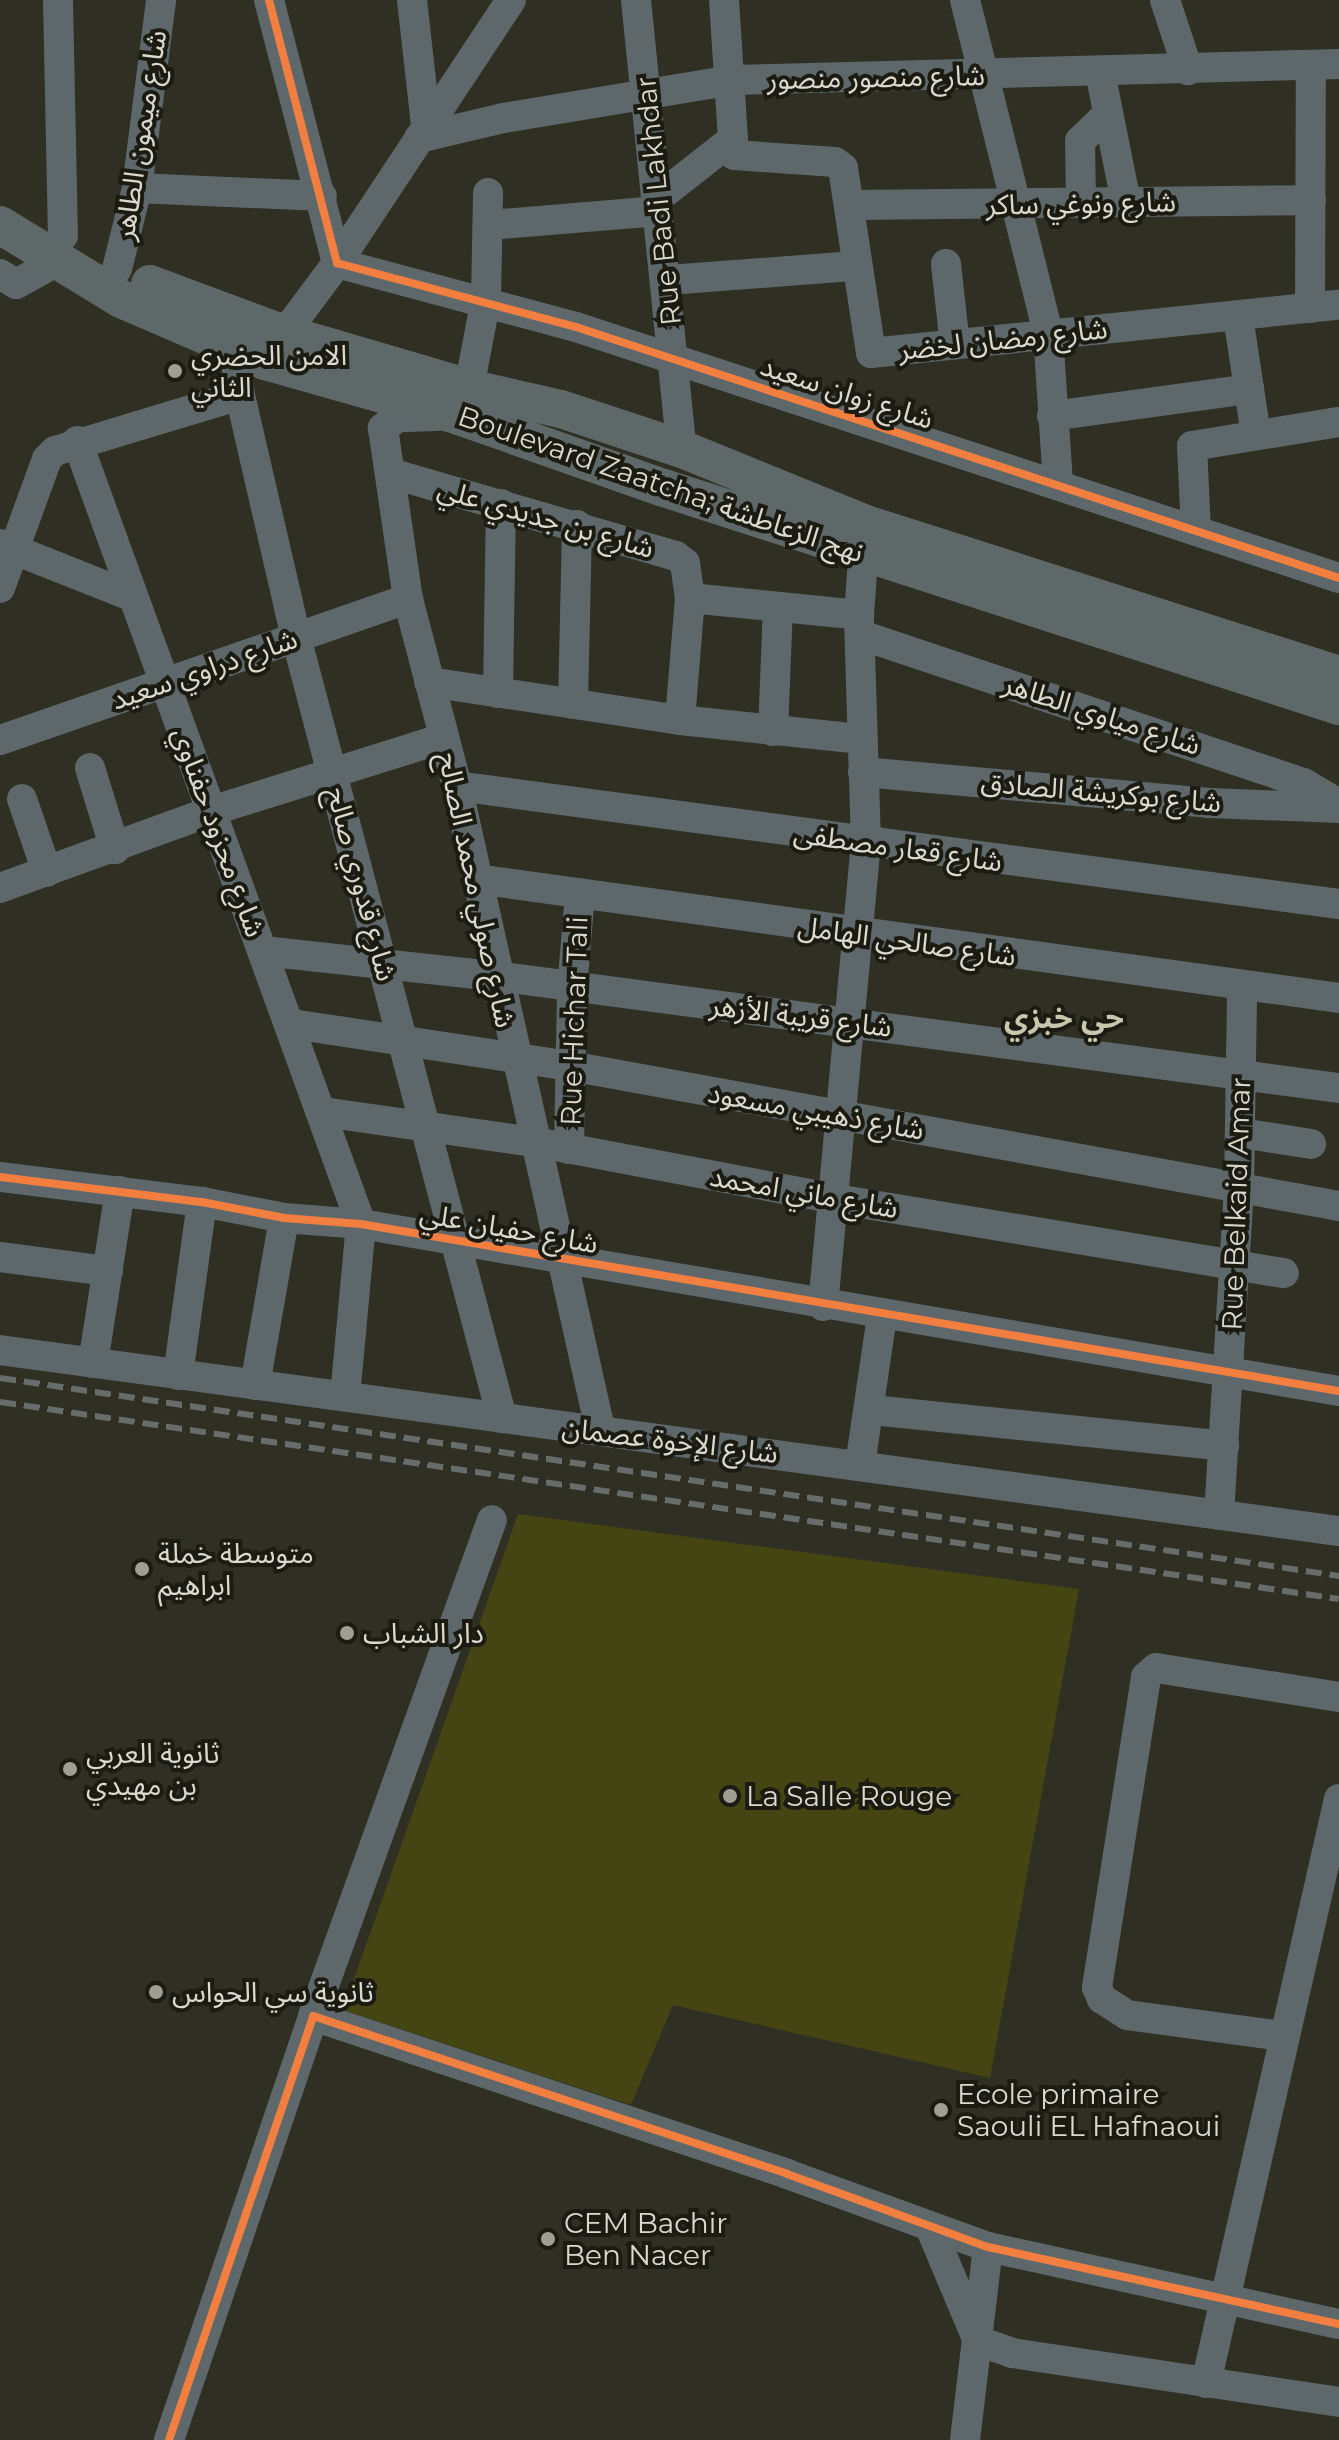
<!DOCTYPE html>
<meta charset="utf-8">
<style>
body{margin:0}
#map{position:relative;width:1339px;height:2440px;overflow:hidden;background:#2f2f24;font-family:Montserrat,"Noto Sans Arabic",sans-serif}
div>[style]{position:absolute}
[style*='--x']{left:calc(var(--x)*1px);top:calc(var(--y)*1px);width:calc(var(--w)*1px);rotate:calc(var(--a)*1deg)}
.green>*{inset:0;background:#454413}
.minor>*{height:30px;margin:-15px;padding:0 15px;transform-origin:15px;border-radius:15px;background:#5e686b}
.major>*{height:38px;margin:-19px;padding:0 19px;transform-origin:19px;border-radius:19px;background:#5f6868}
.rail>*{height:6px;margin-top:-3px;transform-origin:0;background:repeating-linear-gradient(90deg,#676d6b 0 16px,transparent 0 24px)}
.cycleway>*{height:8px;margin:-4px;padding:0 4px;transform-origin:4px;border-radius:4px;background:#f27e40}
.dots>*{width:22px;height:22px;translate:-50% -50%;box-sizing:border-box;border:4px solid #1b1b12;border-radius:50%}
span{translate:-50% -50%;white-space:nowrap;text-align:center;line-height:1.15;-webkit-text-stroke:8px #1b1b12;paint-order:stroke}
.street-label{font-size:28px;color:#d9d9cd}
.poi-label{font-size:28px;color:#d9d9cd}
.left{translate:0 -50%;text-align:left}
.neighbourhood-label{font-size:30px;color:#c7c7ae;font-weight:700}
</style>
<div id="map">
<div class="green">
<div style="clip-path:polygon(518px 1514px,1079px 1589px,990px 2078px,673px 2005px,631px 2105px,343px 2010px)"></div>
</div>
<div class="minor">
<div style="--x:58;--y:0;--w:236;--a:88.8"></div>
<div style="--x:269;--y:0;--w:272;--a:75.5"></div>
<div style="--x:337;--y:263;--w:247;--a:15"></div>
<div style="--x:576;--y:327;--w:803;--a:18.21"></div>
<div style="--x:412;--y:0;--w:126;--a:83.6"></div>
<div style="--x:636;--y:0;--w:451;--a:84.2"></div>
<div style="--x:724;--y:0;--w:155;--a:86.3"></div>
<div style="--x:734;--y:155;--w:101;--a:4"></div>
<div style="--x:835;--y:162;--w:10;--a:37"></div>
<div style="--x:843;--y:168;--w:187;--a:81.4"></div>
<div style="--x:871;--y:353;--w:470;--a:-5.9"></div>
<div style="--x:965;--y:0;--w:343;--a:76"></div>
<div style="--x:1048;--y:333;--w:152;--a:86.2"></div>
<div style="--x:1165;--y:0;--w:74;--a:71.8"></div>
<div style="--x:1100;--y:72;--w:133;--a:78.7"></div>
<div style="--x:419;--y:138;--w:86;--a:-13.4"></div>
<div style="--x:503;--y:118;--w:232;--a:-9.4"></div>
<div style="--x:732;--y:80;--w:607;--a:-1.51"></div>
<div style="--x:137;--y:188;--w:185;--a:2.5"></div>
<div style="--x:658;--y:198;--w:95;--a:-38.2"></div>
<div style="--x:1081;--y:203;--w:62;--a:-90.9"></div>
<div style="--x:1080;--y:141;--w:39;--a:-44"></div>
<div style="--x:851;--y:205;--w:460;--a:-0.6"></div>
<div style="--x:489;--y:225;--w:170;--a:-4.7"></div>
<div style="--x:946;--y:264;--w:81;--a:83.7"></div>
<div style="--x:117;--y:269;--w:83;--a:-76.1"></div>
<div style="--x:137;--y:188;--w:190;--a:-82.7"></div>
<div style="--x:0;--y:274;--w:19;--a:32"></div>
<div style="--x:16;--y:284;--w:46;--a:-28.8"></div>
<div style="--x:668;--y:280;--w:188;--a:-4.3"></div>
<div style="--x:1310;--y:308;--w:243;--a:-89.8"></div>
<div style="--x:1238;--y:316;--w:120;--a:81.4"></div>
<div style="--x:240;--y:333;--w:15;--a:113"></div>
<div style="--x:234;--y:347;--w:48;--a:82.9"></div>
<div style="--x:240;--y:395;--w:248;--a:77"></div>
<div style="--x:296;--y:637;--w:808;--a:75.22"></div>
<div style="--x:273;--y:349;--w:107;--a:-53.3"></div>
<div style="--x:337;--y:263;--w:315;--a:-56.5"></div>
<div style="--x:469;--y:388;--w:91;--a:-79.2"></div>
<div style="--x:486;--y:299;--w:106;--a:-88.9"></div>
<div style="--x:436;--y:416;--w:38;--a:178"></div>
<div style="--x:398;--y:417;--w:19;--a:144"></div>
<div style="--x:383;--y:428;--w:173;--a:81.7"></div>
<div style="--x:408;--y:599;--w:193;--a:75.3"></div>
<div style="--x:457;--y:786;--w:659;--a:77.46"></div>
<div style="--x:1052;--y:416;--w:199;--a:-7.8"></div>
<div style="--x:77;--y:441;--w:833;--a:70.06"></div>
<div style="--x:361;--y:1224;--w:173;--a:95.3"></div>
<div style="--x:390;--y:473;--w:298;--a:16.2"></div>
<div style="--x:676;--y:556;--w:11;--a:38"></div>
<div style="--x:685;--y:563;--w:35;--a:82"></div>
<div style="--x:690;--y:598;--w:122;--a:94.7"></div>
<div style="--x:1196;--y:531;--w:85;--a:-92.7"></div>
<div style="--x:1192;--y:446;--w:149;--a:-9.3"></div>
<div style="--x:0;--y:544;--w:141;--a:21.7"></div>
<div style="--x:0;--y:588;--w:137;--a:-70"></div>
<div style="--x:47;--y:459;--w:11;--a:-45"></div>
<div style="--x:55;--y:451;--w:193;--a:-16.8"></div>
<div style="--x:690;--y:598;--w:170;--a:5.7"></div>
<div style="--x:861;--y:635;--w:467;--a:18.5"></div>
<div style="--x:1304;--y:783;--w:41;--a:31"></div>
<div style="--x:429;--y:682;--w:254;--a:8.6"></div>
<div style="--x:680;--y:720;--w:183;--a:6"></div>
<div style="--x:498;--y:693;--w:189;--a:-89.1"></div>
<div style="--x:573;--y:704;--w:179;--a:-88.7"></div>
<div style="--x:773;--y:731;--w:123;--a:-87.7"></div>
<div style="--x:0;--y:740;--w:432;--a:-19.1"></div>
<div style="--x:90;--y:768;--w:85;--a:72.8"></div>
<div style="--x:863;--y:772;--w:347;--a:5.1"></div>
<div style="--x:1209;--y:803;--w:130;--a:2.2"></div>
<div style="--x:457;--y:786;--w:890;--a:7.62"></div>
<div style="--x:22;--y:799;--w:77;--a:71.1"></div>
<div style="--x:476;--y:879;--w:871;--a:7.85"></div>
<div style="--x:0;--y:888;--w:225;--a:-20"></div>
<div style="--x:211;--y:811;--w:244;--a:-17.4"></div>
<div style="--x:263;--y:951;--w:233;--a:6.2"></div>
<div style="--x:495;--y:976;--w:851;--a:7.56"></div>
<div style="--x:292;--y:1024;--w:281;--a:8.6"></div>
<div style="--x:570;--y:1066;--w:782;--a:10.32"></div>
<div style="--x:323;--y:1112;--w:214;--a:8.1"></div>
<div style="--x:535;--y:1142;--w:300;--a:10.7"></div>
<div style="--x:830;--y:1198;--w:460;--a:9.4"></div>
<div style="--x:1241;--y:1133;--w:71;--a:8.9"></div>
<div style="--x:569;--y:1149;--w:160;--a:-88.9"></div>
<div style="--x:572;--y:989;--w:96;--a:-85.2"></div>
<div style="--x:0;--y:1177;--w:204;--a:7.1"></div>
<div style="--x:202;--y:1202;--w:84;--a:11"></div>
<div style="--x:284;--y:1218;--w:77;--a:4.5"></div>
<div style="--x:361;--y:1224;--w:992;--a:9.69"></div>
<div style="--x:0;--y:1257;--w:109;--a:7.4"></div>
<div style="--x:823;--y:1306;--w:465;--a:-84.7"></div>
<div style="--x:866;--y:843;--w:228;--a:-91.8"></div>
<div style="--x:859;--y:615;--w:84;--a:-85.9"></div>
<div style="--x:0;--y:1350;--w:1351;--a:7.7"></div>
<div style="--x:93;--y:1363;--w:174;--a:-81.1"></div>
<div style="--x:178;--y:1375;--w:175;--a:-82.1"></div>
<div style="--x:255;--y:1385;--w:169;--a:-80.1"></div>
<div style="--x:872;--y:1410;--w:354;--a:5.8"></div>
<div style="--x:860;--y:1465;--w:151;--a:-81.6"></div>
<div style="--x:1219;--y:1515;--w:328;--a:-86.5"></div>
<div style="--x:1239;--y:1188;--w:200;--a:-89.1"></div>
<div style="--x:313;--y:2016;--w:527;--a:-70.16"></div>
<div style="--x:1282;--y:2036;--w:156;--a:-172.3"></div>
<div style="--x:1127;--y:2015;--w:30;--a:-147"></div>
<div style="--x:1102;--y:1999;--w:13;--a:-113"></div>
<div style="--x:1097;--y:1987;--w:314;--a:-81"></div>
<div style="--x:1146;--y:1677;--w:13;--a:-42"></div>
<div style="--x:1156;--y:1668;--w:185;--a:9"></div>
<div style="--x:930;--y:2227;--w:124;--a:67.2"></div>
<div style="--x:978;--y:2341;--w:36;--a:19"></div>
<div style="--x:1012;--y:2353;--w:331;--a:8.5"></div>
<div style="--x:1206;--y:2383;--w:599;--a:-77.17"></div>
<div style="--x:169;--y:2440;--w:448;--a:-71.2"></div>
<div style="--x:313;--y:2016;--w:500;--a:18.4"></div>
<div style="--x:787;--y:2174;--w:214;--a:20"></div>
<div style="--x:988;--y:2247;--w:359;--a:12.4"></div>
<div style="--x:965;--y:2440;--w:194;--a:-83.2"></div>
</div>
<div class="major">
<div style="--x:0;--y:225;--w:142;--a:31.4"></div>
<div style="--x:121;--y:299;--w:157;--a:23.3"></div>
<div style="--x:265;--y:361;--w:202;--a:15.8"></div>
<div style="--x:459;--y:416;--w:217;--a:19.4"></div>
<div style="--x:664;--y:488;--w:709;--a:17.9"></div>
<div style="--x:150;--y:284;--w:141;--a:20.4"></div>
<div style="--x:282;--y:333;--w:195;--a:16.4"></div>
<div style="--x:469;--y:388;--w:94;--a:12.9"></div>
<div style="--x:561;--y:409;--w:127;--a:18.3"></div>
<div style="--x:682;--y:449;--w:199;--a:22.2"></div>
<div style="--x:866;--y:524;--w:497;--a:17.7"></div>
</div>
<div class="rail">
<div style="--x:0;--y:1378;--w:1354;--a:8.41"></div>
<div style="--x:0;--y:1402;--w:1353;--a:8.37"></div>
</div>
<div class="cycleway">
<div style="--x:269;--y:0;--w:272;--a:75.5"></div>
<div style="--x:337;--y:263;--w:247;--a:15"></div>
<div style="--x:576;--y:327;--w:803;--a:18.21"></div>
<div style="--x:0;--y:1177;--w:204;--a:7.1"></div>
<div style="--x:202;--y:1202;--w:84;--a:11"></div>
<div style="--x:284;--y:1218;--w:77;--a:4.5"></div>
<div style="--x:361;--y:1224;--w:992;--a:9.69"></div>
<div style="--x:169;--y:2440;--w:448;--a:-71.2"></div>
<div style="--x:313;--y:2016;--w:500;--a:18.4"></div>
<div style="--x:787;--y:2174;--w:214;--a:20"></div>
<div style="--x:988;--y:2247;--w:359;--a:12.4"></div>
</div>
<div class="dots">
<div style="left:175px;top:371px;background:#9e9e92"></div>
<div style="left:142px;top:1569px;background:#9e9e92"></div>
<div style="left:347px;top:1633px;background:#9e9e92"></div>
<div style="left:70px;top:1769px;background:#9e9e92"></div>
<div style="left:730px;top:1796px;background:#9e9e92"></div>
<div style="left:156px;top:1992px;background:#9e9e92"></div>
<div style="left:941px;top:2110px;background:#9e9e92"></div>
<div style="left:548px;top:2239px;background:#9e9e92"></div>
</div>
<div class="street-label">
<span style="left:876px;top:77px;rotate:-1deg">شارع منصور منصور</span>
<span style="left:140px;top:135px;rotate:-81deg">شارع ميمون الطاهر</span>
<span style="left:658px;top:201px;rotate:-96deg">Rue Badi Lakhdar</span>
<span style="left:1081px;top:203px;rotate:-1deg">شارع ونوغي ساكر</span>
<span style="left:1003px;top:339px;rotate:-6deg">شارع رمضان لخضر</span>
<span style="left:847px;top:392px;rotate:18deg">شارع زوان سعيد</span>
<span style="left:661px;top:484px;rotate:19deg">Boulevard Zaatcha; نهج الزعاطشة</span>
<span style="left:546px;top:518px;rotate:16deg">شارع بن جديدي علي</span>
<span style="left:204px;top:669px;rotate:-19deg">شارع دراوي سعيد</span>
<span style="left:1102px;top:714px;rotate:18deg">شارع مياوي الطاهر</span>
<span style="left:1101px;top:792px;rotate:5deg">شارع بوكريشة الصادق</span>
<span style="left:219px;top:832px;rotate:70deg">شارع محزود حفناوي</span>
<span style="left:898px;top:847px;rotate:8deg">شارع قعار مصطفى</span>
<span style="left:362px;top:884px;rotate:75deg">شارع قدوري صالح</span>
<span style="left:477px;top:890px;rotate:78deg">شارع صولي محمد الصالح</span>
<span style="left:907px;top:941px;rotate:8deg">شارع صالحي الهامل</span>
<span style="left:801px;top:1016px;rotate:7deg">شارع قريبة الأزهر</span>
<span style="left:574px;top:1021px;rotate:-88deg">Rue Hichar Tali</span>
<span style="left:816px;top:1111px;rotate:10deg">شارع ذهيبي مسعود</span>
<span style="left:804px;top:1192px;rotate:10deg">شارع ماني امحمد</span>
<span style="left:1236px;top:1204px;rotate:-88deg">Rue Belkaid Amar</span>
<span style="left:509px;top:1228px;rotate:10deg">شارع حفيان علي</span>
<span style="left:670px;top:1440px;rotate:7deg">شارع الإخوة عصمان</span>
</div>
<div class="poi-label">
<span class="left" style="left:191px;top:371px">الامن الحضري<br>الثاني</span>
<span class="left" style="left:158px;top:1569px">متوسطة خملة<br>ابراهيم</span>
<span class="left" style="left:363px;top:1633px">دار الشباب</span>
<span class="left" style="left:86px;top:1769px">ثانوية العربي<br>بن مهيدي</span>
<span class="left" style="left:746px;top:1796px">La Salle Rouge</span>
<span class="left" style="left:172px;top:1992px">ثانوية سي الحواس</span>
<span class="left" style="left:957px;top:2110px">Ecole primaire<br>Saouli EL Hafnaoui</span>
<span class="left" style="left:564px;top:2239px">CEM Bachir<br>Ben Nacer</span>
</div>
<div class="neighbourhood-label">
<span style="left:1064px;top:1018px">حي خبزي</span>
</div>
</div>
